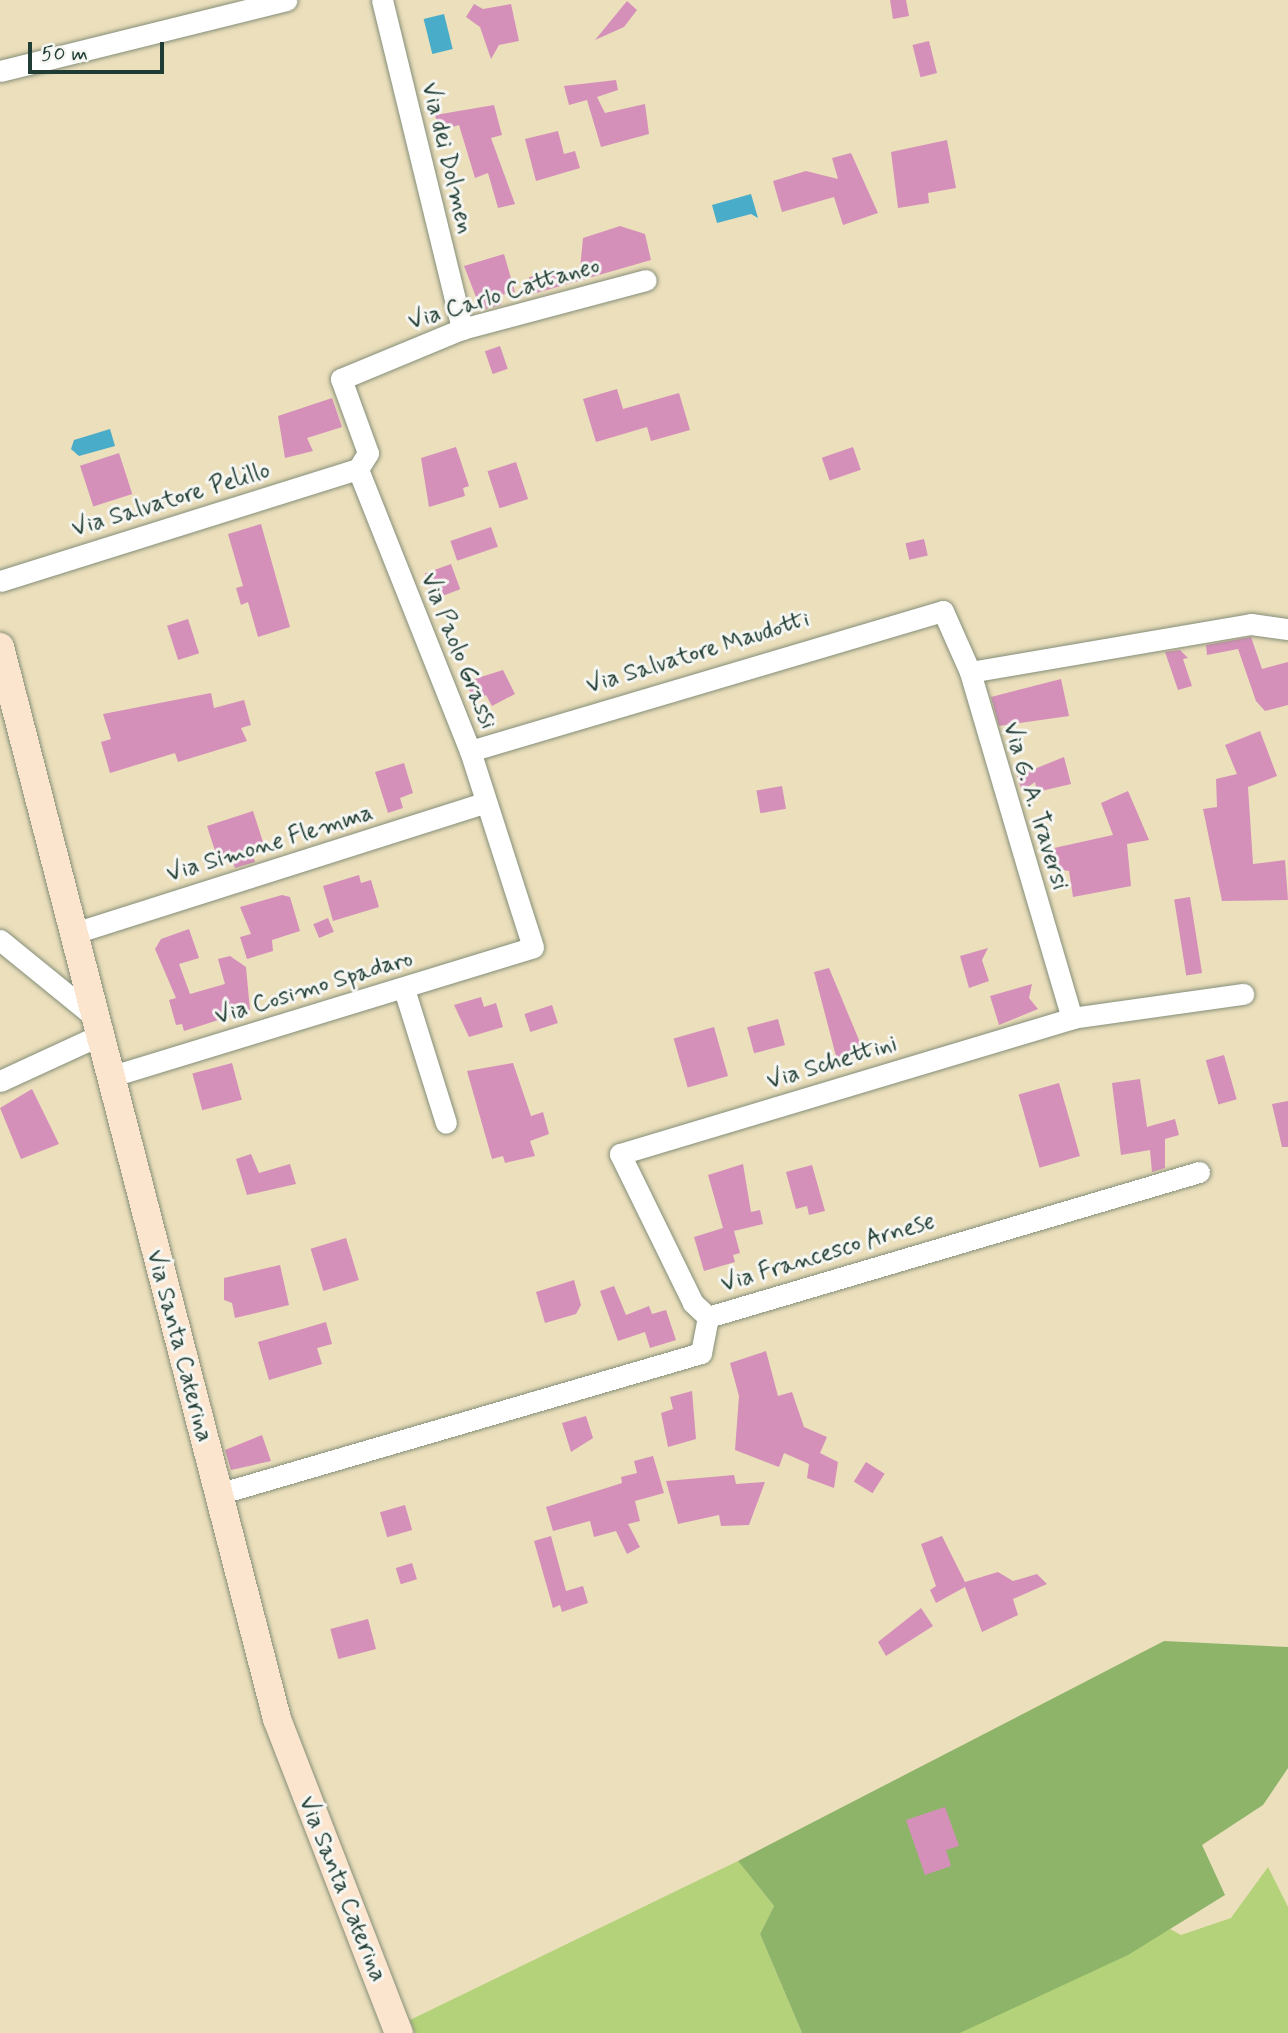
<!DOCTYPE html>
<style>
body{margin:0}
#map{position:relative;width:1288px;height:2033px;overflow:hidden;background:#ebdfbc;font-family:Mynerve,sans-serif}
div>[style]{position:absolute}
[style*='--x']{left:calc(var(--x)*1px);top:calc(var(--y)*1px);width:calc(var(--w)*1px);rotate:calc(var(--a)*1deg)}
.green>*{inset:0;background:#b3d279}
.forest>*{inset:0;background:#8eb469}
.water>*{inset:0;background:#49acc9;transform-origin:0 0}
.building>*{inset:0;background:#d590ba;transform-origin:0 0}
.roads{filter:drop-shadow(0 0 2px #858e78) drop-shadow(0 0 2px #858e78)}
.street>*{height:21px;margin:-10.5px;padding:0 10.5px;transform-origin:10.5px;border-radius:10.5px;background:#fff}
.secondary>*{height:28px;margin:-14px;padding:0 14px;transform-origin:14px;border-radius:14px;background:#fce5cf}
span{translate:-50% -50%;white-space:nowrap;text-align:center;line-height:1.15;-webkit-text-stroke:6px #f6f6f2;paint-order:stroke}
.street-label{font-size:24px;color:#1f3d34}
.scale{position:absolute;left:28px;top:42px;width:136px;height:32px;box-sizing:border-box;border:4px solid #1f3d34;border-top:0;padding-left:9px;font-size:21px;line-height:24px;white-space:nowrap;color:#1f3d34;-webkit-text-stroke:5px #f6f6f2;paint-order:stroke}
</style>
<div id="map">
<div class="green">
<div style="clip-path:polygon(738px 1861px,774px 1906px,760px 1934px,802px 2033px,415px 2033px,410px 2020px)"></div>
<div style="clip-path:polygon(1268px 1867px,1288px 1907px,1288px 2033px,960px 2033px,1170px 1929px,1181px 1935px,1231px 1918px)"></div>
</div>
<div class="forest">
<div style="clip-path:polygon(1164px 1641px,1288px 1647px,1288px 1768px,1263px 1805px,1202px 1845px,1225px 1895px,1128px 1955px,960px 2033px,802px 2033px,760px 1934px,774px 1906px,738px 1861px)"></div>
</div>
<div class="water">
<div style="left:444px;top:14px;width:36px;height:21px;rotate:76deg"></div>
<div style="clip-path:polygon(751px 194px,758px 218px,751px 214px,717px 223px,712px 205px)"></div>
<div style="clip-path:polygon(110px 429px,115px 446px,79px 456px,71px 449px,74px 440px)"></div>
</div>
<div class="building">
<div style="clip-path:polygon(890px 0,906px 0,909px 16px,893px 19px)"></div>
<div style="clip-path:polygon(627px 1px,637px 10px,624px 27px,595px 40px)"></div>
<div style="clip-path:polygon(474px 4px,483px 9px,511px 4px,519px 41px,499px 45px,491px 59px,480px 27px,466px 17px)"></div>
<div style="left:929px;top:41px;width:33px;height:17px;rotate:76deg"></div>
<div style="clip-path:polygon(616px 80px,618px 90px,597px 97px,605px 113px,645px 104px,649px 134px,601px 147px,587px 100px,569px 105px,564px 86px)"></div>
<div style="clip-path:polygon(494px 105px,502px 135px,491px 138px,515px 204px,498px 208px,488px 173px,475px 178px,459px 125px,440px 131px,435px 115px)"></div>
<div style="clip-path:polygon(558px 131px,564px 154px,575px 151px,580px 168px,536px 181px,525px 139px)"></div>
<div style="clip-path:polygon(947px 140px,956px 188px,928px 193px,929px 203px,898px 208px,891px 152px)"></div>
<div style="clip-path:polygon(851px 153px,878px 213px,843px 225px,834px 197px,782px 212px,773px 181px,806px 171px,838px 179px,832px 158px)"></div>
<div style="clip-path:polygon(620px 226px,645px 234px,651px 260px,533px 294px,529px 277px,580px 269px,583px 238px)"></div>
<div style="clip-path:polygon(504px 254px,515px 292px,497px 296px,501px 305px,481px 310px,464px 266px)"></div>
<div style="left:500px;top:346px;width:24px;height:16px;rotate:71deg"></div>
<div style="clip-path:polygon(617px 389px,623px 409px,679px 393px,690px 430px,651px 441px,647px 427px,596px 442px,583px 399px)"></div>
<div style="clip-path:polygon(332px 398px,342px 427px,307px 438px,313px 451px,285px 458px,278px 416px)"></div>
<div style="clip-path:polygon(456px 447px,469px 486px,463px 488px,465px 496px,429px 507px,421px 458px)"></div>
<div style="left:853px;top:447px;width:24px;height:33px;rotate:71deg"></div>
<div style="left:119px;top:453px;width:43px;height:41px;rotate:72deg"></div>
<div style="left:516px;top:462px;width:39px;height:30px;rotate:72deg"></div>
<div style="clip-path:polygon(261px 524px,290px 627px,258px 637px,248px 602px,241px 605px,236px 588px,243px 586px,228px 534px)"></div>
<div style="left:491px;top:527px;width:21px;height:43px;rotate:71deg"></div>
<div style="left:924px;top:539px;width:17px;height:19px;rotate:77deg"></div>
<div style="left:451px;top:564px;width:27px;height:28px;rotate:70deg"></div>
<div style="left:188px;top:619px;width:36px;height:22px;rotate:72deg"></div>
<div style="clip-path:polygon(1251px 637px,1262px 669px,1288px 662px,1288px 705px,1265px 711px,1256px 701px,1238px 649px,1207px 655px,1206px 645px)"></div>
<div style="clip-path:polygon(1180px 650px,1188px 658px,1183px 659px,1192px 686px,1178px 690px,1165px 652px)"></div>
<div style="clip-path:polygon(503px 670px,515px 694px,492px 706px,486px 695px,475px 701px,465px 682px)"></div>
<div style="clip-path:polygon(1061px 679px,1069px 716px,999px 726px,991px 697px)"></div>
<div style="clip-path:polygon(211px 693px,214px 708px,244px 700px,251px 725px,241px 728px,247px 741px,178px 762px,175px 753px,110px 773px,101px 742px,111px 739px,103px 714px)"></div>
<div style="clip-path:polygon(1260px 731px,1277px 776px,1248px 787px,1253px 864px,1285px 860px,1288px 900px,1222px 901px,1203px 809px,1217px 807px,1216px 779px,1237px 774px,1225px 745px)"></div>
<div style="clip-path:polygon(1064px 757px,1071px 784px,1037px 792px,1035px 782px,1022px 791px,1017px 776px)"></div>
<div style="clip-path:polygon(404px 763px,413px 793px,400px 798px,403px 808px,388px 813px,375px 772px)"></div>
<div style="left:782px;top:786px;width:23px;height:26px;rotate:80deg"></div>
<div style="clip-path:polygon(1128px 791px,1149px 840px,1127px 844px,1131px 886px,1073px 897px,1069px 871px,1057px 869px,1054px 848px,1113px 835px,1101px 803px)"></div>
<div style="clip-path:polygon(253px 811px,263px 842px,250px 847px,255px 862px,235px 868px,229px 853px,217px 857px,207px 826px)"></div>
<div style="clip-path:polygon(359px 875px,361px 883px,371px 880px,379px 907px,333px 921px,323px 886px)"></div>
<div style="clip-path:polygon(282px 895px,290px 897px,300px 931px,272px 940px,273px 951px,247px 959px,240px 937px,251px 934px,240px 907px)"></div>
<div style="left:1190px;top:897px;width:77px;height:16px;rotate:81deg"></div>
<div style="left:328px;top:918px;width:15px;height:16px;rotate:67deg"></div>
<div style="clip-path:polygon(189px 929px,199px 958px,179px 964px,190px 994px,225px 984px,218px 959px,230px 956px,246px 967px,250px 1010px,184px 1031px,182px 1024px,176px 1025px,169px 1000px,176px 998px,155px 949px,161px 939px)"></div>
<div style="clip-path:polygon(988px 948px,982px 960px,989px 981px,969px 988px,960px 956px)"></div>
<div style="clip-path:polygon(829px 968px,864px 1052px,837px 1060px,814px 972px)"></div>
<div style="clip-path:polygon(1032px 984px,1029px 998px,1038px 1009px,999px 1025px,990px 996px)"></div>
<div style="clip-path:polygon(481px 997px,484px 1007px,496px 1003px,503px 1027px,469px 1037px,454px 1005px)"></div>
<div style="left:552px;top:1005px;width:19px;height:29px;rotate:72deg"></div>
<div style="left:778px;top:1019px;width:27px;height:32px;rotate:75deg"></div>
<div style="left:714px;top:1027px;width:51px;height:42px;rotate:74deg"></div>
<div style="left:1224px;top:1055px;width:46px;height:19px;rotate:74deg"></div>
<div style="left:232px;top:1063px;width:38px;height:41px;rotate:75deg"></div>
<div style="clip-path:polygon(513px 1063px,531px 1116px,543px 1112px,549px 1134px,530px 1141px,535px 1156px,505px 1163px,503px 1156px,492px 1159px,467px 1071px)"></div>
<div style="clip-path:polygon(1140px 1079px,1147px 1127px,1175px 1119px,1179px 1135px,1165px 1139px,1165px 1168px,1152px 1172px,1150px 1150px,1121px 1155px,1112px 1083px)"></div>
<div style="left:1059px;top:1083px;width:76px;height:42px;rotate:74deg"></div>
<div style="clip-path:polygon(32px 1089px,59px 1144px,21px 1159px,0 1108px)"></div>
<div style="clip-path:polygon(1288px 1101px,1288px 1147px,1282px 1147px,1272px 1104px)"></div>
<div style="clip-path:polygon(251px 1154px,259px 1173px,290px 1164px,296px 1184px,247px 1195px,236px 1159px)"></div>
<div style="clip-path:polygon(743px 1164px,751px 1212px,760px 1210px,763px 1224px,734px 1231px,740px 1253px,733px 1255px,735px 1262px,704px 1271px,694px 1237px,723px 1228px,708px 1175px)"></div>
<div style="clip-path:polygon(812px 1165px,825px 1211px,809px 1215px,807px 1206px,796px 1209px,786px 1172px)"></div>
<div style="left:346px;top:1238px;width:44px;height:37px;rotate:73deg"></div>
<div style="clip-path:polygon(280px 1265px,289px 1305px,235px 1318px,232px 1303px,224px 1300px,224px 1278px)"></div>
<div style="clip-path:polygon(574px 1280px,581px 1305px,576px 1314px,545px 1323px,536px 1292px)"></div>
<div style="clip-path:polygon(614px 1286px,626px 1315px,649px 1306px,652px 1314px,666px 1310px,676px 1340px,650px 1348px,645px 1332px,618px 1341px,600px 1291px)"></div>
<div style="clip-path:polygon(326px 1322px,332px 1344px,317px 1348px,322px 1364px,269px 1380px,258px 1342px)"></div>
<div style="clip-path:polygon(766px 1351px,778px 1396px,792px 1392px,804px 1427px,827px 1437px,820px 1453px,838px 1462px,834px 1488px,807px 1478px,809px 1464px,784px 1453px,779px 1467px,735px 1450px,739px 1396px,730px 1363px)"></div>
<div style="clip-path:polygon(692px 1391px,696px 1439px,668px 1447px,661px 1413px,673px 1409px,670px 1397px)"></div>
<div style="clip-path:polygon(586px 1416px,593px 1438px,571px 1452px,562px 1423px)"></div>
<div style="clip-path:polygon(262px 1435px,271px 1461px,231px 1470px,225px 1450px)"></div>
<div style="clip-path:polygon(653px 1456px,664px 1493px,635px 1501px,640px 1521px,628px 1524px,640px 1547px,627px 1554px,616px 1531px,594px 1537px,590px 1521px,553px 1531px,546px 1507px,622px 1483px,621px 1477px,637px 1473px,634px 1461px)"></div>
<div style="left:866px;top:1462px;width:22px;height:23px;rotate:32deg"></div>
<div style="clip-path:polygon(734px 1475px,736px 1484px,765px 1482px,749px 1525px,721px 1526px,719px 1515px,678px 1524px,666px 1481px)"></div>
<div style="left:405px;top:1505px;width:26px;height:26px;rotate:74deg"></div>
<div style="clip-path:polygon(551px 1536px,566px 1591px,583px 1586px,588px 1603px,562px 1612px,560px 1605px,553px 1608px,534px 1541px)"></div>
<div style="clip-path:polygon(942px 1536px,965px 1582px,998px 1572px,1013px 1581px,1037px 1574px,1047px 1584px,1013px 1599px,1018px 1615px,982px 1632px,965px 1587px,936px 1603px,930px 1590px,936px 1586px,921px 1544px)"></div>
<div style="left:412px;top:1563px;width:17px;height:17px;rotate:73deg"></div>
<div style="clip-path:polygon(921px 1608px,933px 1626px,886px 1656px,878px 1642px)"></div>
<div style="left:368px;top:1619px;width:31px;height:39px;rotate:75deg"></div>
<div style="clip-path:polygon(945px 1807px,959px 1846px,946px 1850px,951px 1866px,925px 1875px,906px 1820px)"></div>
</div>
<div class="roads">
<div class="street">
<div style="--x:382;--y:0;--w:339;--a:76.3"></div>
<div style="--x:0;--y:71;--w:295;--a:-13.9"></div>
<div style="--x:0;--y:581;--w:375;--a:-17.4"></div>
<div style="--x:970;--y:672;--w:285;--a:-9.7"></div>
<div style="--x:1251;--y:624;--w:37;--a:8"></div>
<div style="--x:470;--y:751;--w:493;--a:-16.5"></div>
<div style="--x:943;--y:611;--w:67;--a:66.1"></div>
<div style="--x:970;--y:672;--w:361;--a:73.6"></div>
<div style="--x:71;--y:934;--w:434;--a:-17.6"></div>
<div style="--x:0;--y:940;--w:124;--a:39.1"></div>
<div style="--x:404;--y:989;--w:140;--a:72.6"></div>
<div style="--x:109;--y:1077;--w:443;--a:-17"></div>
<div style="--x:533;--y:947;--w:206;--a:-107.8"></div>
<div style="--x:470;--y:751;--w:303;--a:-111.7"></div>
<div style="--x:358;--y:469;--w:19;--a:-58"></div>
<div style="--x:368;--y:453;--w:79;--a:-110"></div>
<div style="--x:341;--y:379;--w:131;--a:-22.5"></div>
<div style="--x:462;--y:329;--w:190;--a:-14.9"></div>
<div style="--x:0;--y:1081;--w:110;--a:-24.7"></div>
<div style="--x:708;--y:1317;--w:21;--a:-137"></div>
<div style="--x:693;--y:1303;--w:166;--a:-116.1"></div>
<div style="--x:620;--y:1154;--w:472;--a:-16.7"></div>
<div style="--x:1072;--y:1018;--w:173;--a:-8"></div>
<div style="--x:218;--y:1494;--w:503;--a:-16.27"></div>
<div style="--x:701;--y:1353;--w:37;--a:-79"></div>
<div style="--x:708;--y:1317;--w:512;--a:-16.45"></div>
</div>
<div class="secondary">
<div style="--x:0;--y:647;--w:1107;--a:75.51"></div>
<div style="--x:277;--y:1719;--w:337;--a:68.8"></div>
</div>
</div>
<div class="street-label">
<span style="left:447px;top:158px;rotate:76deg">Via dei Dolmen</span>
<span style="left:504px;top:294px;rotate:-17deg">Via Carlo Cattaneo</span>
<span style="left:171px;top:500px;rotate:-17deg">Via Salvatore Pelillo</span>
<span style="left:458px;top:651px;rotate:68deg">Via Paolo Grassi</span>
<span style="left:698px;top:653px;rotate:-17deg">Via Salvatore Maudotti</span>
<span style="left:1035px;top:806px;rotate:73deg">Via G. A. Traversi</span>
<span style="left:270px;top:844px;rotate:-17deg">Via Simone Flemma</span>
<span style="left:314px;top:988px;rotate:-17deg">Via Cosimo Spadaro</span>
<span style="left:832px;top:1063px;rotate:-17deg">Via Schettini</span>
<span style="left:828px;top:1253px;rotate:-17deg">Via Francesco Arnese</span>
<span style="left:179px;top:1346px;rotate:75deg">Via Santa Caterina</span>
<span style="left:342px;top:1889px;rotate:68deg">Via Santa Caterina</span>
</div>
<div class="scale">50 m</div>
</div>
